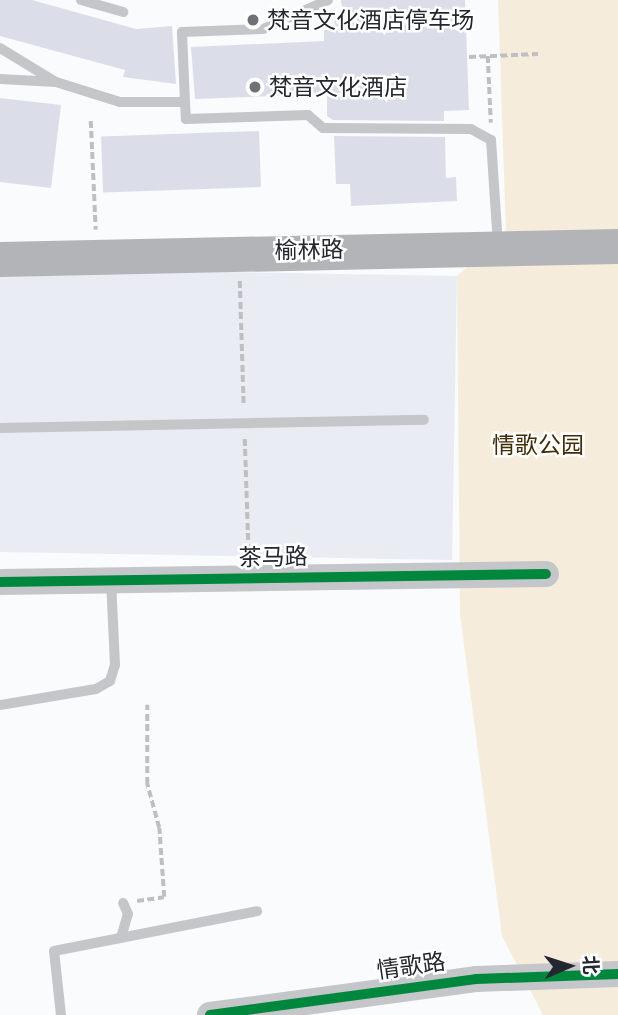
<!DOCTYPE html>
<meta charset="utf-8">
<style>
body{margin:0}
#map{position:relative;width:618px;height:1015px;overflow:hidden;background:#f9fbfd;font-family:Rubik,"Noto Sans SC",sans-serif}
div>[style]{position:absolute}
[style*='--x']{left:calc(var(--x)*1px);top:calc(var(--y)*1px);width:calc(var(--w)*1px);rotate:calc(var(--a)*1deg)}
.built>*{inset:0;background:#e9ecf3;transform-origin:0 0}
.green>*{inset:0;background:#f6ecdc}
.building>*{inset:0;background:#dbdee9;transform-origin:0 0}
.path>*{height:3.5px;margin-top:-1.75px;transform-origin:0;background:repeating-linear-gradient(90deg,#bebfc1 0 7px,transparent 0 10.5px)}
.service>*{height:10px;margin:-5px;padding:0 5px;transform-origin:5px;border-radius:5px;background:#c4c6c9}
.tertiary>*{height:26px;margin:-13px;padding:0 13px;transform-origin:13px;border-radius:13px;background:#c4c6c9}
.primary>*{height:35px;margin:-17.5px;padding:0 17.5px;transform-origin:17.5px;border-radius:17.5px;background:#b3b4b8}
.cycleway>*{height:10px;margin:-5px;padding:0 5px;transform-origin:5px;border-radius:5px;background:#00873e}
.dots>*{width:19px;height:19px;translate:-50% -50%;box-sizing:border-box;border:4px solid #fff;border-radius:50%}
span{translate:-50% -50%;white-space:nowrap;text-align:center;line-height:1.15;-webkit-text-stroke:5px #fff;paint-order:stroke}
.poi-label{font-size:23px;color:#24272f}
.left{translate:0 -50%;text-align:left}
.street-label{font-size:23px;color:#24272f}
.park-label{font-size:23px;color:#402c05}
.north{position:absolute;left:534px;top:931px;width:70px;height:70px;-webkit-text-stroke:5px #fff;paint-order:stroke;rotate:87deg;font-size:19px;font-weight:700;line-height:28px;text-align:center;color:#24272f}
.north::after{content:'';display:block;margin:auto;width:24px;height:32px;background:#24272f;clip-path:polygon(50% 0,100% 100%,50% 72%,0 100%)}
</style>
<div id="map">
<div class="built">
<div style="left:457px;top:276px;width:284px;height:457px;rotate:91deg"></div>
</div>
<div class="green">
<div style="clip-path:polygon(498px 0,618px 0,618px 1015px,543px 1015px,502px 936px,460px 614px,457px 276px,506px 234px)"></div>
</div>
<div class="building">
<div style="clip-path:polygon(0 0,32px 0,136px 29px,172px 26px,176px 84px,123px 77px,125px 70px,0 36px)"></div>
<div style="clip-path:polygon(341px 0,465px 0,469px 110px,444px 111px,444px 121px,333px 120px,327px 116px,327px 94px,195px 99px,191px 47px,324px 41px,324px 30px,335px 29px,334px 16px,343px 16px)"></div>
<div style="clip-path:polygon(0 98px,61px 105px,51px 188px,0 182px)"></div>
<div style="left:259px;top:131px;width:56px;height:158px;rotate:88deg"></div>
<div style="clip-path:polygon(334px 136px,445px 137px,446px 178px,456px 177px,457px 201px,351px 206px,350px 184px,336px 184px)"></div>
</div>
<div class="path">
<div style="--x:488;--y:56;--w:67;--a:87.4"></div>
<div style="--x:469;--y:57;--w:69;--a:-2.5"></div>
<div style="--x:91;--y:121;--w:109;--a:87.4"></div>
<div style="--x:240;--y:281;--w:126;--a:88.2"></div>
<div style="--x:245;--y:439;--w:118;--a:88.1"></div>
<div style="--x:137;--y:901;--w:27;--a:-8"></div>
<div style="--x:164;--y:897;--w:69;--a:-94.1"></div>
<div style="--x:159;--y:828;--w:46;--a:-105.3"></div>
<div style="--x:147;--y:784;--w:79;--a:-90"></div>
</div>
<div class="service">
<div style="--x:81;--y:0;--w:44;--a:15.9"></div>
<div style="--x:0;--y:48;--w:63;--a:31.4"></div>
<div style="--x:0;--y:79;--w:56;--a:3.1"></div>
<div style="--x:56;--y:82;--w:67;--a:17.4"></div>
<div style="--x:120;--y:102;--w:65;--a:0"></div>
<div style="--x:185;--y:102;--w:17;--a:87"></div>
<div style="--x:186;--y:119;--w:122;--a:-1.9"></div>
<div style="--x:308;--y:115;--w:20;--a:41"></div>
<div style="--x:323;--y:128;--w:148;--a:0.4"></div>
<div style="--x:471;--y:129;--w:23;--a:29"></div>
<div style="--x:491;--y:140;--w:105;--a:86.2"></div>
<div style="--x:185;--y:102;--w:70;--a:-92.5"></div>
<div style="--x:182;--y:32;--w:81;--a:-2.1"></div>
<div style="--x:263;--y:29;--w:71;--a:-24"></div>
<div style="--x:0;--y:428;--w:424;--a:-1.1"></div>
<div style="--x:0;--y:705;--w:97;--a:-9.5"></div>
<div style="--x:96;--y:689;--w:16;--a:-30"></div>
<div style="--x:110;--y:681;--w:17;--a:-73"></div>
<div style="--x:115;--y:665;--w:84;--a:-92.7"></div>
<div style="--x:121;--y:938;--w:25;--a:-74"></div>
<div style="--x:128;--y:914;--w:12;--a:-114"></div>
<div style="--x:61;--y:1015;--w:64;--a:-96.2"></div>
<div style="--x:54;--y:951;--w:207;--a:-11.1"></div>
</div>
<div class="tertiary">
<div style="--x:0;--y:582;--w:546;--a:-0.84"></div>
<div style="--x:210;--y:1015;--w:268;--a:-7.7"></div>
<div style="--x:476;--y:979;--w:142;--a:-2"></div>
</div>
<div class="primary">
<div style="--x:0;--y:259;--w:618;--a:-1.21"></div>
</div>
<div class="cycleway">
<div style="--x:0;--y:582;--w:546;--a:-0.84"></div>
<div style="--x:210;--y:1015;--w:268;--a:-7.7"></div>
<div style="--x:476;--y:979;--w:142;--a:-2"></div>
</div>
<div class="dots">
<div style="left:253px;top:20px;background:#6f7177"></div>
<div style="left:255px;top:87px;background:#6f7177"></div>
</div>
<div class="poi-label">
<span class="left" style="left:267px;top:20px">梵音文化酒店停车场</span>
<span class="left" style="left:269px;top:87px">梵音文化酒店</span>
</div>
<div class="street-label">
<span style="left:309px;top:250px;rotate:-1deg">榆林路</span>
<span style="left:273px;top:557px;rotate:-1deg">茶马路</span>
<span style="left:411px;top:966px;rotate:-8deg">情歌路</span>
</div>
<div class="park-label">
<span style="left:538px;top:445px">情歌公园</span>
</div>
<div class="north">北</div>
</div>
